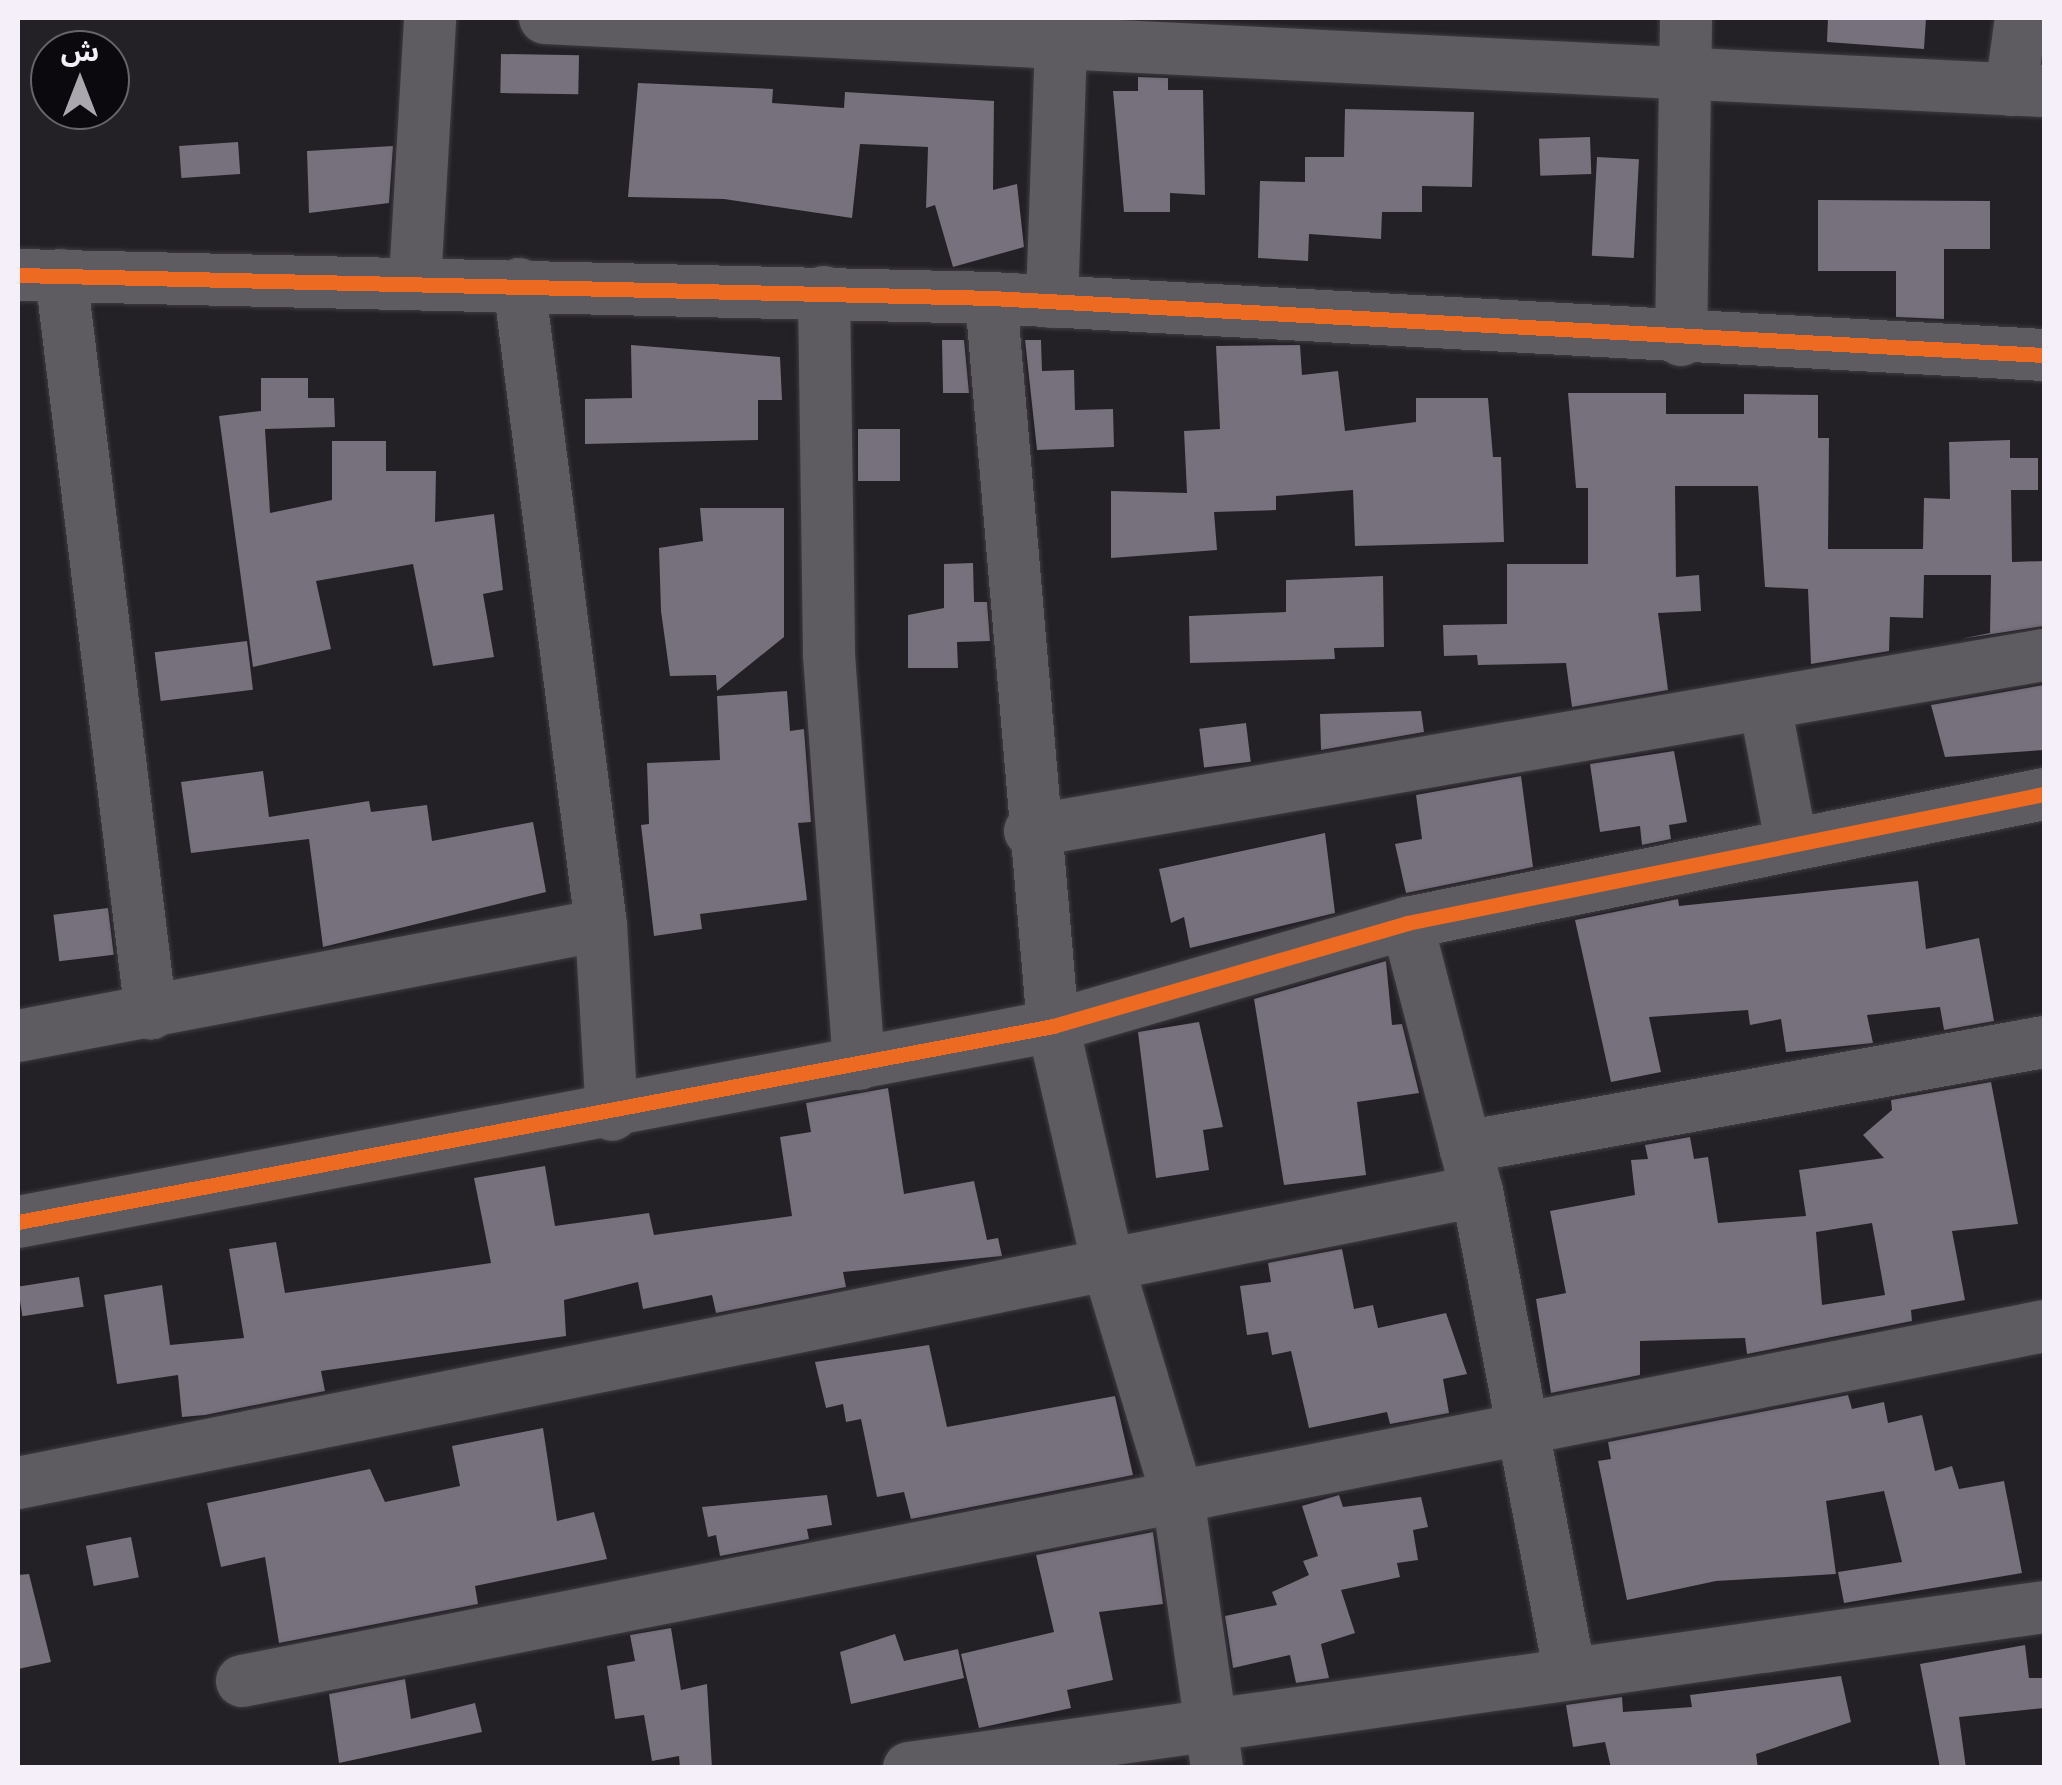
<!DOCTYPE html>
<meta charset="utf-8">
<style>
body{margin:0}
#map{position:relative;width:2062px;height:1785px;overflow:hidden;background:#232026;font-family:"Libre Baskerville","Noto Sans Arabic",serif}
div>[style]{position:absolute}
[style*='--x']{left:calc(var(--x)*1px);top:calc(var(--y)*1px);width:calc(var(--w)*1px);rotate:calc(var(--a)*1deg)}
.building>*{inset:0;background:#77707d;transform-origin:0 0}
.roads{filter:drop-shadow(0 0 2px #3f3b41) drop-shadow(0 0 2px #3f3b41)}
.minor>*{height:52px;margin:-26px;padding:0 26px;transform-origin:26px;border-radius:26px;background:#5e5c61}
.cycleway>*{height:15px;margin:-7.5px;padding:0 7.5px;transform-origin:7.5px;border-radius:7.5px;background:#ed6a23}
span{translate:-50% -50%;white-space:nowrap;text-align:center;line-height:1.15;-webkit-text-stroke:10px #0b080e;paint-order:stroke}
.frame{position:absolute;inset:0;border:20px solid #f4eff8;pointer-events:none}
.north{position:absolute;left:30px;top:30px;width:100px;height:100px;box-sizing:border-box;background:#0b080e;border:2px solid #68646c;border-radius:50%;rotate:0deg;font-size:28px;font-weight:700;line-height:40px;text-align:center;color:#f4eff8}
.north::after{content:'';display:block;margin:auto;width:35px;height:45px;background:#aba7ae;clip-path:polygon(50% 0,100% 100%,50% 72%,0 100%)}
</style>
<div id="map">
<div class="building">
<div style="clip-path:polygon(1828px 18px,1926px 18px,1924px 49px,1827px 42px)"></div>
<div style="left:501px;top:54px;width:78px;height:39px;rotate:1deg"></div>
<div style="clip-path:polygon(1138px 77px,1168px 78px,1168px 90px,1203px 90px,1205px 195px,1170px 193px,1170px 212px,1124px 212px,1113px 91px,1138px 91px)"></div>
<div style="clip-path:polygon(638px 83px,773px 89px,772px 103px,844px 108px,845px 92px,994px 101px,993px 190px,1017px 184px,1024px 247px,953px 267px,935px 205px,926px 208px,928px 147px,860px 144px,852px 218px,724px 199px,628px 197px)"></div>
<div style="clip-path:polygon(1345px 109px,1474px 112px,1472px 187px,1422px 186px,1422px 212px,1382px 212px,1381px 239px,1309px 234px,1308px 261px,1258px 258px,1260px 181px,1305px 182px,1305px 157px,1344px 157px)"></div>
<div style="left:1590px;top:137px;width:37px;height:51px;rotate:88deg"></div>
<div style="left:238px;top:142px;width:32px;height:59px;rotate:86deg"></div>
<div style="clip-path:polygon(393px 146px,389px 203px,309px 213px,307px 151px)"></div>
<div style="left:1597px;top:157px;width:42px;height:99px;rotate:3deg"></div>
<div style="clip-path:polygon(1818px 200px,1990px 201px,1990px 249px,1944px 249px,1944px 319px,1896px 317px,1896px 271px,1818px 271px)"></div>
<div style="clip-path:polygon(942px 340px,964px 340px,969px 393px,943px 393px)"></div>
<div style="clip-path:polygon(1025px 340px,1041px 340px,1042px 371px,1074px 370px,1075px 410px,1113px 409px,1114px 447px,1037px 450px)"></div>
<div style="clip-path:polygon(631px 345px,780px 357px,782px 400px,758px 400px,758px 440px,585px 444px,585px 399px,632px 398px)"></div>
<div style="clip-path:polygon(1300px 345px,1302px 375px,1338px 371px,1345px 431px,1416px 422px,1416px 398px,1488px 398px,1493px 457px,1501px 457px,1504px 542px,1355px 546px,1353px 490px,1276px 496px,1276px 510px,1214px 512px,1217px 550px,1111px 558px,1111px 491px,1187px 493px,1184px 431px,1220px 429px,1216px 346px)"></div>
<div style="clip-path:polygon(261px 378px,308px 378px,308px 398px,334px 398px,335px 427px,265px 429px,270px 513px,332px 500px,332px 441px,386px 441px,386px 471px,436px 471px,435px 522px,494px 514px,503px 590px,483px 594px,494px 657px,433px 666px,413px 564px,316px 581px,331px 649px,253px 667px,219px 416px,261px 411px)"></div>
<div style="clip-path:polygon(1568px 393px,1666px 393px,1666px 414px,1744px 414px,1744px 394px,1818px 395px,1818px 438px,1829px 438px,1828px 549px,1923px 549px,1924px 498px,1950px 499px,1949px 442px,2010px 440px,2010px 458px,2038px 458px,2038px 490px,2011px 490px,2012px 562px,2044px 561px,2044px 626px,1960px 639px,1990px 633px,1991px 575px,1924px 575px,1923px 618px,1890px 617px,1889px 651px,1811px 664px,1808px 589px,1765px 587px,1758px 486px,1675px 486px,1676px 577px,1699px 575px,1701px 611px,1658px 613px,1668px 690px,1572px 707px,1566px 663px,1478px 665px,1477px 655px,1444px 656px,1443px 625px,1507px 624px,1507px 564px,1588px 564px,1588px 488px,1576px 488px)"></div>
<div style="left:858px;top:429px;width:42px;height:52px"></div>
<div style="clip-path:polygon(700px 508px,784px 508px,784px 637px,717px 691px,716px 675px,670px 676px,661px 611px,659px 548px,703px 541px)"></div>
<div style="clip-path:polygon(973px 563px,974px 602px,987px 602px,990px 641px,957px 642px,958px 668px,908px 668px,908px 615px,944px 608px,944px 564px)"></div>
<div style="clip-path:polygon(1383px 576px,1384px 647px,1334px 648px,1335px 659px,1190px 663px,1189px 616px,1286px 612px,1286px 580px)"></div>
<div style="left:247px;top:641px;width:49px;height:93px;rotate:83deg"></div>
<div style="clip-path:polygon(2044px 685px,2044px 750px,1945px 757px,1931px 705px)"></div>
<div style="clip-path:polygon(787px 691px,790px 731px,804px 729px,811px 822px,798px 823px,807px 900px,700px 914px,702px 929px,654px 936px,641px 825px,649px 824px,647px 763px,720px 760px,717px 696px)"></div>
<div style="clip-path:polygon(1421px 711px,1424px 732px,1321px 750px,1320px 714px)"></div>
<div style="left:1246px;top:723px;width:39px;height:47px;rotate:83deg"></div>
<div style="clip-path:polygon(1674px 751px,1687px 822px,1669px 825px,1671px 839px,1642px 845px,1640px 826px,1600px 832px,1590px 764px)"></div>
<div style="clip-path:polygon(263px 771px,269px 817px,369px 801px,371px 812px,427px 805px,432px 841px,533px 822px,546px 892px,323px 947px,309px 839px,191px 853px,181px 782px)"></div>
<div style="clip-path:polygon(1521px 776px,1533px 867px,1406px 893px,1395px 844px,1422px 839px,1416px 795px)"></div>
<div style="clip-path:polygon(1325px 833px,1335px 913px,1190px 948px,1184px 917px,1171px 923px,1159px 869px)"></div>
<div style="clip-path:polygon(1918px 881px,1926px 949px,1979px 938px,1994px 1021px,1944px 1030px,1940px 1007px,1867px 1015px,1873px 1043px,1786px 1052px,1781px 1019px,1750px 1025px,1748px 1010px,1649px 1017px,1661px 1072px,1611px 1082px,1575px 920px,1678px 899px,1679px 906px)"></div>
<div style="left:108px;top:908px;width:47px;height:55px;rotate:83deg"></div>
<div style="clip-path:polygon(1386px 961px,1392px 1025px,1402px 1024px,1419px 1093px,1357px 1102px,1366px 1175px,1284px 1185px,1254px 999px)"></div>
<div style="clip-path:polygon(1199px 1022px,1223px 1127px,1203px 1130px,1209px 1170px,1156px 1178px,1138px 1032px)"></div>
<div style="clip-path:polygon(evenodd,1991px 1082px,2018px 1224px,1952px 1231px,1965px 1300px,1911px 1310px,1912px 1321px,1747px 1354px,1745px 1338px,1640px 1341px,1640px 1375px,1551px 1393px,1536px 1299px,1566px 1293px,1550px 1211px,1635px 1195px,1631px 1160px,1648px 1159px,1645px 1145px,1690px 1137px,1694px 1159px,1708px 1157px,1718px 1223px,1806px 1216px,1799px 1170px,1884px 1158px,1863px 1135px,1892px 1110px,1891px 1100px,1991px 1082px,1872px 1223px,1885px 1295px,1822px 1305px,1816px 1232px,1872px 1223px)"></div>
<div style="clip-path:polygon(888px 1088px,904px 1194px,974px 1181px,987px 1240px,998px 1238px,1002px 1256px,843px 1272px,846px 1287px,716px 1313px,712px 1295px,643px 1309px,638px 1282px,564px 1300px,566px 1336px,321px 1371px,325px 1391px,205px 1415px,182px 1417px,178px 1375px,117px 1384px,104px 1295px,162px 1285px,170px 1345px,244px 1338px,229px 1249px,276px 1242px,285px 1293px,491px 1263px,474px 1178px,545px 1166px,555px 1226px,649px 1213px,654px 1235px,792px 1216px,780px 1137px,811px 1132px,806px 1103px)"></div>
<div style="clip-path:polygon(1342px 1249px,1354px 1309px,1373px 1305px,1378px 1328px,1446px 1313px,1467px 1374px,1443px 1379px,1449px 1413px,1390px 1424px,1387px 1412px,1309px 1428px,1291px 1351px,1272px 1355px,1268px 1332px,1247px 1335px,1240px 1286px,1271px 1282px,1268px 1263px)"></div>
<div style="left:79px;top:1277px;width:30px;height:62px;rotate:81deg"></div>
<div style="clip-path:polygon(929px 1345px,947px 1427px,1115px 1396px,1133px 1475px,911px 1519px,904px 1492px,877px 1497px,861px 1419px,846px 1422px,843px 1404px,826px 1408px,815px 1362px)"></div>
<div style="clip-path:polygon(1848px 1395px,1852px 1409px,1884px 1402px,1888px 1423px,1922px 1415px,1935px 1471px,1952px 1466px,1959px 1489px,2004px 1481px,2022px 1573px,1844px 1603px,1838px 1572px,1902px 1562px,1884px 1491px,1826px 1501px,1836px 1574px,1716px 1581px,1627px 1600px,1598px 1461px,1611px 1459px,1608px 1442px)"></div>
<div style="clip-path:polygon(543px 1428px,557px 1521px,594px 1512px,607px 1559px,475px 1586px,478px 1604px,279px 1643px,265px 1557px,221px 1567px,207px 1503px,370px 1469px,385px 1502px,460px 1486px,452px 1446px)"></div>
<div style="clip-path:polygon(827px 1495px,832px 1525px,807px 1529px,809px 1539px,720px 1556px,716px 1535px,708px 1537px,702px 1507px)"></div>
<div style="clip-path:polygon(1339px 1495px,1343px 1507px,1421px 1497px,1428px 1527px,1413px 1530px,1418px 1560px,1397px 1563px,1400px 1577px,1341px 1590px,1355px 1633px,1321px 1644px,1329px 1678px,1296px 1683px,1290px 1655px,1233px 1668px,1225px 1616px,1277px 1605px,1272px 1592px,1309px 1575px,1303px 1561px,1318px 1556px,1302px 1506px)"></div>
<div style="clip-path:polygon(1153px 1532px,1163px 1604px,1099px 1612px,1113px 1680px,1067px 1690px,1071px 1708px,979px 1728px,961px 1654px,1054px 1632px,1036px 1555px)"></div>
<div style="left:131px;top:1537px;width:41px;height:46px;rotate:79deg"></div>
<div style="clip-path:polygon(29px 1574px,51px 1662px,18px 1669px,18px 1575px)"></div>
<div style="clip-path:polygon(671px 1628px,681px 1690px,707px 1684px,712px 1768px,680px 1768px,679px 1756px,652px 1761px,644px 1715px,615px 1719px,607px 1666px,635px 1661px,630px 1635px)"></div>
<div style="clip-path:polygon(895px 1634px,904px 1661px,958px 1649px,964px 1678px,851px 1704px,840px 1652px)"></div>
<div style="clip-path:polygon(2025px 1645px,2029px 1678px,2044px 1678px,2044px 1708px,1959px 1717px,1966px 1768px,1940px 1768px,1920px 1664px)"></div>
<div style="clip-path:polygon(1841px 1676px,1851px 1722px,1756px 1754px,1758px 1768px,1611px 1768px,1605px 1742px,1573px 1747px,1566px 1705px,1622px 1697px,1623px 1712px,1692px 1707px,1690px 1695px)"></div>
<div style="clip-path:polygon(405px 1679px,411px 1719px,475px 1703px,482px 1732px,339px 1763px,329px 1694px)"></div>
</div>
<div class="roads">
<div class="minor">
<div style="--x:545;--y:18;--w:1501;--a:2.79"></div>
<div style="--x:2011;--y:90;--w:73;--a:-82.1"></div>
<div style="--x:18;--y:275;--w:973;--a:1.35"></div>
<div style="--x:991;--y:298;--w:1055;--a:3.1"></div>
<div style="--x:61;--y:275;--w:744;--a:83.06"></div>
<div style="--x:415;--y:281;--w:263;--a:-86.7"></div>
<div style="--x:519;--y:284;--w:646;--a:82.71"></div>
<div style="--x:601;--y:925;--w:190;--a:86.7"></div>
<div style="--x:824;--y:292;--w:363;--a:89.2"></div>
<div style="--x:829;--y:655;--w:410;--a:85.8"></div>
<div style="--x:991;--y:298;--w:731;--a:85.13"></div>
<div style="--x:1053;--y:1026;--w:249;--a:77"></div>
<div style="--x:1109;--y:1269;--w:238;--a:73.2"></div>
<div style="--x:1178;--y:1497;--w:274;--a:81.8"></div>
<div style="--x:1052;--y:302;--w:284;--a:-88"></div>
<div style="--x:1681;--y:340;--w:322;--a:-89.1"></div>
<div style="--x:1765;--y:705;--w:138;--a:79.2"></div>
<div style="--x:1030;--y:831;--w:1029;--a:-9.85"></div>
<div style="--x:1407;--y:923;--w:277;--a:75.4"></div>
<div style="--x:1477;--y:1191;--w:490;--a:79.1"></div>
<div style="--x:18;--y:1036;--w:593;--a:-10.78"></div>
<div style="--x:1465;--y:1147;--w:588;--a:-10.28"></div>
<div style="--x:18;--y:1222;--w:1053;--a:-10.72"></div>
<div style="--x:1053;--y:1026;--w:369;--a:-16.2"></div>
<div style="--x:1407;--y:923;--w:650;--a:-11.45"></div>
<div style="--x:18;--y:1483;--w:1488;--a:-11.32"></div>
<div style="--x:242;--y:1681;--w:1837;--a:-11.14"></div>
<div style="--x:909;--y:1768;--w:1146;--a:-8.07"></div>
</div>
</div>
<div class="cycleway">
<div style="--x:18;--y:275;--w:973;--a:1.35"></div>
<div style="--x:991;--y:298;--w:1055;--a:3.1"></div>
<div style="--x:18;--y:1222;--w:1053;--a:-10.72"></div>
<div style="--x:1053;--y:1026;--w:369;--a:-16.2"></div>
<div style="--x:1407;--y:923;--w:650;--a:-11.45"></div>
</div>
<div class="frame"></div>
<div class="north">ش</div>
</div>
